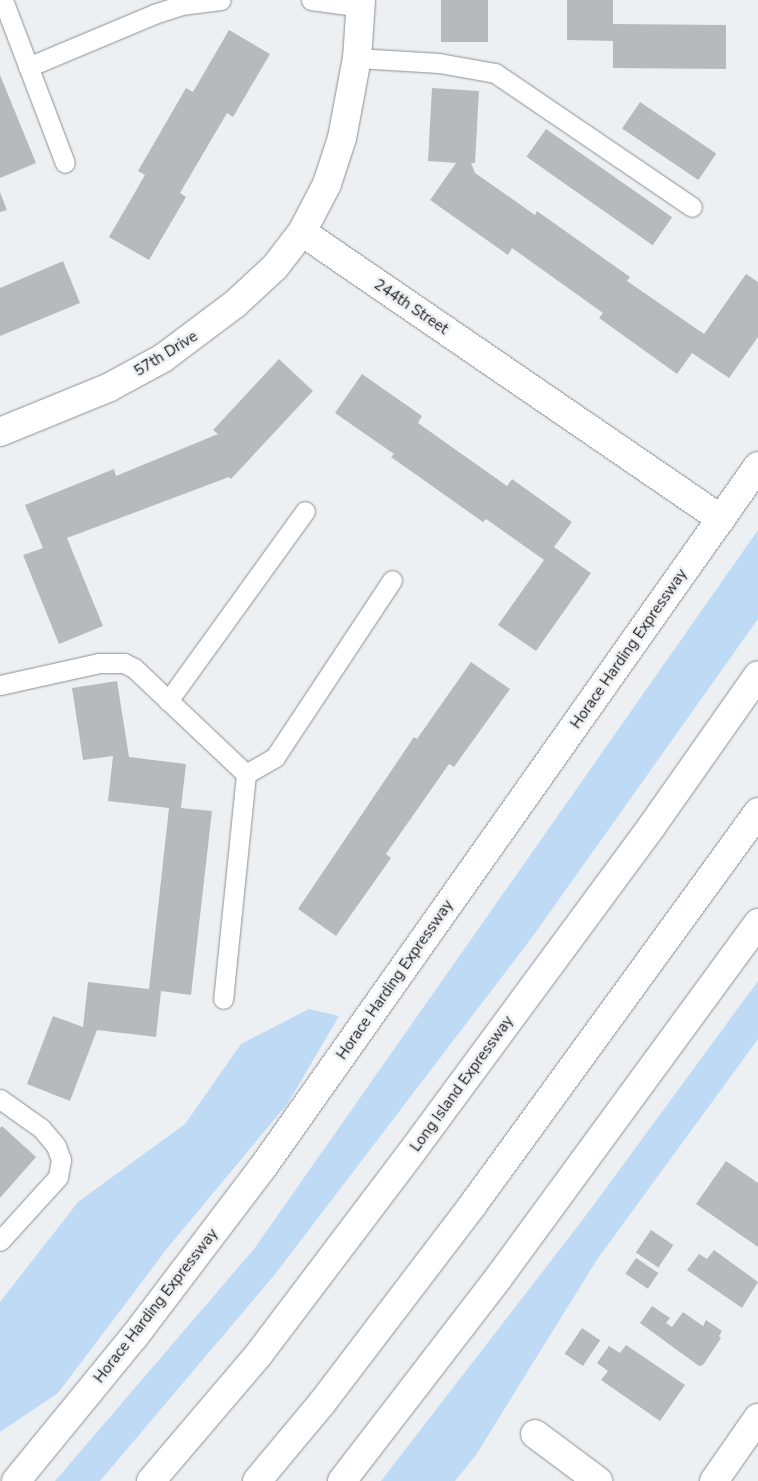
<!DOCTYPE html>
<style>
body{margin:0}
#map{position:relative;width:758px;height:1481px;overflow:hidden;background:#edf0f3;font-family:"Nunito Sans",sans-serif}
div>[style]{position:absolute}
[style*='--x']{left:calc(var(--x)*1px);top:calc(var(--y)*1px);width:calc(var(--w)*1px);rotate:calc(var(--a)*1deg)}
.green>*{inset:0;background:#bfdaf5}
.building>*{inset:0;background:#b7babd;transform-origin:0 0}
.roads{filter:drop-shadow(0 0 1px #8c8f92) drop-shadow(0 0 1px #8c8f92)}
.lane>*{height:19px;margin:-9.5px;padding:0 9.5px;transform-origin:9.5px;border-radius:9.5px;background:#fff}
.street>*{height:28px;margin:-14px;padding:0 14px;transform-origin:14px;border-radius:14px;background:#fff}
.secondary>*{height:28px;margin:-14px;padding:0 14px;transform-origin:14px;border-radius:14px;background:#fff}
.highway>*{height:28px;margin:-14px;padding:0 14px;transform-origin:14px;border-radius:14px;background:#fff}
span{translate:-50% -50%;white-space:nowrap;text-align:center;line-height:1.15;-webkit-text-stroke:5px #edf0f3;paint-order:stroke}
.street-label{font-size:15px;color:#1b1c1d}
</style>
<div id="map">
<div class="green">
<div style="clip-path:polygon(758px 530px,758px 619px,533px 936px,276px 1273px,100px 1481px,55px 1481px,254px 1249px)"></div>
<div style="clip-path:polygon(758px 981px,758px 1039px,596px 1261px,476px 1455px,455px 1481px,381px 1481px,587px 1214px)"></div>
<div style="clip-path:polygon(309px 1009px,339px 1016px,288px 1103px,169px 1246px,58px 1393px,0 1432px,0 1302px,78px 1202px,185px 1124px,241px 1044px)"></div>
</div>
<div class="building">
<div style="left:441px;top:0;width:47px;height:42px"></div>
<div style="clip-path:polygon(567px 0,613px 0,613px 24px,726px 25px,726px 69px,613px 68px,613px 41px,567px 40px)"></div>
<div style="clip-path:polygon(229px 30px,270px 54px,233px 117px,227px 113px,180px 193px,186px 197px,149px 260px,109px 237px,145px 175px,138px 171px,186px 88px,193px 92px)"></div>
<div style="clip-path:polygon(0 75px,36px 163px,0 178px)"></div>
<div style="clip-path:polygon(432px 88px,479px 91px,475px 163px,471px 163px,475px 173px,535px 215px,537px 211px,630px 277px,627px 281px,704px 334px,746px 274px,758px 282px,758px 337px,729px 378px,692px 353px,677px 374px,599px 318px,603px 313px,512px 248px,508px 255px,430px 200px,456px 163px,428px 161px)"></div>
<div style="left:640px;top:102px;width:92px;height:32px;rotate:34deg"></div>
<div style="left:546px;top:129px;width:154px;height:34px;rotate:35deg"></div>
<div style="clip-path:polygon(0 192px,7px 210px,0 212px)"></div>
<div style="clip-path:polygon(63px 261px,80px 303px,0 336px,0 288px)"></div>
<div style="clip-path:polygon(279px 359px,313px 391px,231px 479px,229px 477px,67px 538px,103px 626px,59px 644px,23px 555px,43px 548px,25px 505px,114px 469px,116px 476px,218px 434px,213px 430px)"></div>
<div style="clip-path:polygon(362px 374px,422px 416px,418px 423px,507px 486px,512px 479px,572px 522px,554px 547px,591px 573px,536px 651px,498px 625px,544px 560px,486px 519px,483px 522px,391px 457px,394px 454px,335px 413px)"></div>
<div style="clip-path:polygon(471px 662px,510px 689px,454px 767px,449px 764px,386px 854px,391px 858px,336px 936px,298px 909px,414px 737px,417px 739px)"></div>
<div style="clip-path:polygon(117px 681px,129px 757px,186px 764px,181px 808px,212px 811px,191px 995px,161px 991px,156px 1037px,97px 1030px,70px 1101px,27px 1084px,53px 1016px,83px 1027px,88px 982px,149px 989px,169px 808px,108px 801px,113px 756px,83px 760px,72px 688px)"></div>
<div style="clip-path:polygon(2px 1126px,36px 1157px,0 1198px,0 1128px)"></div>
<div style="clip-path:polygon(726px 1161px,758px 1183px,758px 1247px,696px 1204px)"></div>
<div style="left:651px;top:1230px;width:27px;height:27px;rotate:34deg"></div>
<div style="clip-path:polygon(714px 1250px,758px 1282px,742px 1308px,687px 1270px,699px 1254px,707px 1259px)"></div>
<div style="left:636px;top:1258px;width:27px;height:19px;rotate:34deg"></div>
<div style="clip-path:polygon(652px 1306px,670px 1318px,666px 1323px,672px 1327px,683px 1312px,703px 1326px,706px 1320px,722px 1331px,719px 1336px,721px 1338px,703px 1365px,699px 1366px,640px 1323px)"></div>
<div style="left:582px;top:1328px;width:22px;height:31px;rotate:34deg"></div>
<div style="clip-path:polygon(626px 1345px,685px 1385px,660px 1421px,601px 1380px,608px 1371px,597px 1363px,609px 1346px,620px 1353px)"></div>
</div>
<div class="roads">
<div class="lane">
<div style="--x:3;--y:0;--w:174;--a:69.2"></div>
<div style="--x:311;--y:0;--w:50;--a:8"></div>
<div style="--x:357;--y:58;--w:82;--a:3.5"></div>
<div style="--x:439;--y:63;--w:57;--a:10.1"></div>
<div style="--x:495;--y:73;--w:238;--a:34.2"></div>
<div style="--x:28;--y:67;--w:137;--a:-22.8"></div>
<div style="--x:154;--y:14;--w:28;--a:-18"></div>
<div style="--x:181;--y:5;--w:40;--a:-7.1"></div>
<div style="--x:0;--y:685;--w:101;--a:-12.5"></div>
<div style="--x:99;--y:663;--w:25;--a:0"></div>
<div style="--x:124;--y:663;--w:11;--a:27"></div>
<div style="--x:134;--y:668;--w:154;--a:43.4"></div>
<div style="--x:246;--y:774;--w:226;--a:95.8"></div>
<div style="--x:168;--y:701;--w:234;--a:-54.2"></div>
<div style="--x:246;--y:774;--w:34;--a:-30"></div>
<div style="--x:275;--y:757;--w:212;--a:-56.5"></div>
<div style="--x:0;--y:1099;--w:50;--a:35.3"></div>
<div style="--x:41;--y:1128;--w:23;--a:50"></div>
<div style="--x:56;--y:1146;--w:15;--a:70"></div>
<div style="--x:61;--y:1160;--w:17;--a:100"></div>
<div style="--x:58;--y:1177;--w:86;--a:132.2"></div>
</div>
<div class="street">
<div style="--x:361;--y:0;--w:58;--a:93.9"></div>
<div style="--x:357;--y:58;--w:81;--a:100.6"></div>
<div style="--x:342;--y:138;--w:48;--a:108.1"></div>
<div style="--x:327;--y:184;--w:54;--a:117.5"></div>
<div style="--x:302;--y:232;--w:508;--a:34.41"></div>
<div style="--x:0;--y:432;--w:117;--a:-22.2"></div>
<div style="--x:108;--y:388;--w:63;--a:-28.6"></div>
<div style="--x:163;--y:358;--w:90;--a:-36.9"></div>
<div style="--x:235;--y:304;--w:54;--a:-42.8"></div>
<div style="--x:275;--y:267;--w:44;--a:-52.4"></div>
<div style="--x:535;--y:1434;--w:79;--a:36.7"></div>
<div style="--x:714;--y:1481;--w:77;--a:-55.1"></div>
</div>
<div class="secondary">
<div style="--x:16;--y:1481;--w:186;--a:-50.7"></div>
<div style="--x:134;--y:1337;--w:213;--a:-52.8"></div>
<div style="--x:263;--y:1167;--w:858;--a:-54.77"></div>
<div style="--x:342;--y:1481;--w:257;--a:-52.4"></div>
<div style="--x:499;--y:1277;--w:439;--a:-53.8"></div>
</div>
<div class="highway">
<div style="--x:151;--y:1481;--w:167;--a:-49.6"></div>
<div style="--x:259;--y:1354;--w:252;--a:-52.9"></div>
<div style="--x:411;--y:1153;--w:406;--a:-53.6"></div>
<div style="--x:652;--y:826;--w:184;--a:-54.9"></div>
<div style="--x:257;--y:1481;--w:102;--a:-50.2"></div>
<div style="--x:322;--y:1403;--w:248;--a:-52.7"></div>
<div style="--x:472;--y:1206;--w:487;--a:-54"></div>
</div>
</div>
<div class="street-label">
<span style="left:411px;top:307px;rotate:34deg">244th Street</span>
<span style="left:166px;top:354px;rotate:-32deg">57th Drive</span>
<span style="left:629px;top:649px;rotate:-55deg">Horace Harding Expressway</span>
<span style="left:395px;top:980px;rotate:-55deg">Horace Harding Expressway</span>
<span style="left:462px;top:1084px;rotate:-54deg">Long Island Expressway</span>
<span style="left:156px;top:1306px;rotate:-52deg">Horace Harding Expressway</span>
</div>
</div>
